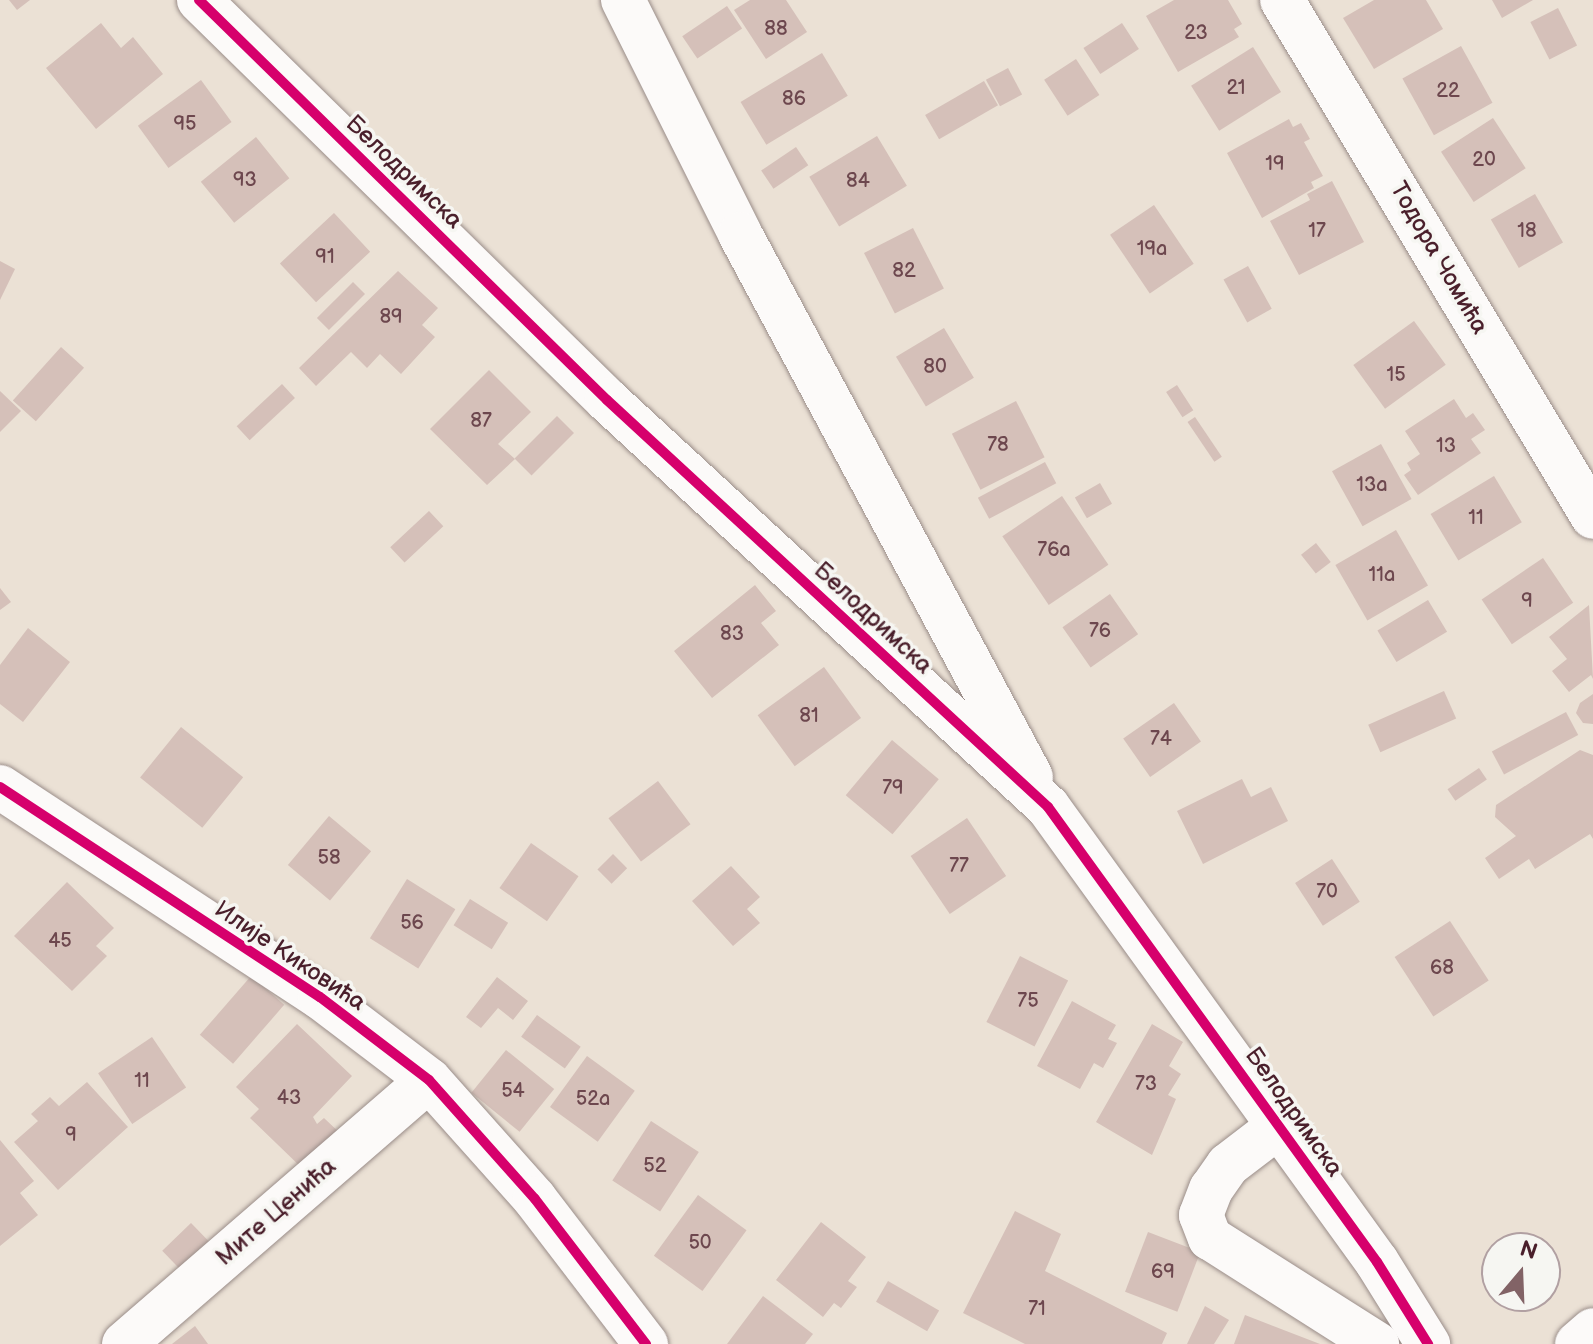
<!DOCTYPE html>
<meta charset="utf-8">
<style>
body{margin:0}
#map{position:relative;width:1593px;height:1344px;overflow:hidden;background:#ebe1d5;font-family:"Balsamiq Sans",sans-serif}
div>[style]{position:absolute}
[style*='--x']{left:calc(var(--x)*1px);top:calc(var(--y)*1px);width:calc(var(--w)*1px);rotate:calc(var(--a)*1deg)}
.building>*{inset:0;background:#d5c0b9;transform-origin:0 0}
.roads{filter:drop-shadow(0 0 2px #9a8d89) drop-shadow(0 0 2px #9a8d89)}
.minor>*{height:44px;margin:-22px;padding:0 22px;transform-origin:22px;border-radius:22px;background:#fcfaf9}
.cycleway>*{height:10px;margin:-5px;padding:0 5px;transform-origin:5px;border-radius:5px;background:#d6006c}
span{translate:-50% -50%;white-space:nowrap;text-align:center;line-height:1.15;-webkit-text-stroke:7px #f6f6f2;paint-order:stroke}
.number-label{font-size:20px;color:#6d474e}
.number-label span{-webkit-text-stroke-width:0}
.street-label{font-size:24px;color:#4a1f2b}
.north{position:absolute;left:1481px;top:1232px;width:80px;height:80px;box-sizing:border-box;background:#f6f6f2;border:2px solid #b1a0a2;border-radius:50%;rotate:19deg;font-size:22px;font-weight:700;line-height:32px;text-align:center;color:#4a1f2b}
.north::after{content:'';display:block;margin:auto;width:28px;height:36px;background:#826366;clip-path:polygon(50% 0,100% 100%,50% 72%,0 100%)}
</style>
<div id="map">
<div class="building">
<div style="clip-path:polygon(9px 0,30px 0,17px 10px)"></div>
<div style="clip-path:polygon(750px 0,786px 0,807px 32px,766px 59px,734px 10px)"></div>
<div style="clip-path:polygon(1174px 0,1228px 0,1242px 24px,1234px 29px,1239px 37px,1178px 72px,1146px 16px)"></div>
<div style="clip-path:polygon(1374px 0,1426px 0,1443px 29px,1374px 69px,1343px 18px)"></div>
<div style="clip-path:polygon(1492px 0,1533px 0,1502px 18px)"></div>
<div style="left:727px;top:6px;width:27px;height:54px;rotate:56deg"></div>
<div style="left:1558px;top:8px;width:42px;height:31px;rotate:63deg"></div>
<div style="clip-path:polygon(101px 23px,121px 48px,133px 37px,163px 74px,96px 129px,46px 68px)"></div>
<div style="left:1122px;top:23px;width:31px;height:46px;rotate:57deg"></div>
<div style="left:1461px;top:46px;width:65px;height:67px;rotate:61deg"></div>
<div style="left:1253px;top:47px;width:53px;height:73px;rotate:58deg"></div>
<div style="left:822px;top:53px;width:50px;height:95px;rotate:59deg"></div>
<div style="left:1076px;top:59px;width:43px;height:38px;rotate:57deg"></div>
<div style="left:1008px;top:68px;width:30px;height:25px;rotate:62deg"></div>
<div style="left:201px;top:80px;width:52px;height:78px;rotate:54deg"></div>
<div style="left:984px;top:81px;width:28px;height:68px;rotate:60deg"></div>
<div style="left:1493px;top:118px;width:60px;height:62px;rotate:57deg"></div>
<div style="clip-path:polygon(1289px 119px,1293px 127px,1301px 123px,1310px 139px,1304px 142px,1323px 176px,1311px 182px,1314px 188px,1262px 218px,1227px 153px)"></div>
<div style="left:877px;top:136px;width:58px;height:79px;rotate:59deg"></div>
<div style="left:256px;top:137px;width:53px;height:71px;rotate:51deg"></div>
<div style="left:796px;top:147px;width:22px;height:42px;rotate:56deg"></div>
<div style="clip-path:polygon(1332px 181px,1364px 242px,1299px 275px,1270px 221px,1310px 200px,1307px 194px)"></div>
<div style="left:1535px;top:194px;width:56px;height:51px;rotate:60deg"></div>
<div style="left:1154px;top:205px;width:71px;height:53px;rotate:56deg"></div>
<div style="left:334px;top:213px;width:53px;height:74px;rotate:47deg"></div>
<div style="left:913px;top:228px;width:68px;height:55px;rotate:63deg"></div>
<div style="clip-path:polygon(0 261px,15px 269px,0 300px)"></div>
<div style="left:1248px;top:266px;width:49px;height:28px;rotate:61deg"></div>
<div style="clip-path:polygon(398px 271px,438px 308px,422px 325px,435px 337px,401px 374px,380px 354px,367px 368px,351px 352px,316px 386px,299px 368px)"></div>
<div style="left:353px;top:282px;width:17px;height:51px;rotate:45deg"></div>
<div style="left:1414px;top:321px;width:54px;height:75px;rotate:54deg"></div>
<div style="left:944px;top:328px;width:58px;height:56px;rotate:59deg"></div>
<div style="left:61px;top:347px;width:31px;height:72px;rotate:42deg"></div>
<div style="clip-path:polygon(489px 370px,531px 412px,498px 444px,515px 459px,487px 485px,430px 429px)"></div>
<div style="left:282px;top:384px;width:19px;height:62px;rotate:47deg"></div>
<div style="left:1177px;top:385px;width:30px;height:13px;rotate:57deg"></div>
<div style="clip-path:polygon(0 391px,21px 411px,0 432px)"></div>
<div style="clip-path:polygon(1454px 399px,1466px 418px,1473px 413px,1485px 430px,1471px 439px,1481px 453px,1418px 495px,1404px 475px,1411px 470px,1407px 463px,1420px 454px,1405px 431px)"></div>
<div style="left:1016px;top:401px;width:63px;height:72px;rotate:63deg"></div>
<div style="left:557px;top:416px;width:24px;height:60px;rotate:45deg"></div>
<div style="left:1195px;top:417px;width:48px;height:9px;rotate:56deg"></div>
<div style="left:1381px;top:444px;width:63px;height:56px;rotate:61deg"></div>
<div style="left:1045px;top:462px;width:24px;height:76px;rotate:62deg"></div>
<div style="left:1494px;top:476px;width:54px;height:74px;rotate:59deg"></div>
<div style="left:1100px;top:483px;width:24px;height:29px;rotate:60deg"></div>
<div style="left:1062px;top:496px;width:83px;height:72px;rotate:56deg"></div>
<div style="left:429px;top:511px;width:21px;height:53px;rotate:47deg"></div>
<div style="left:1396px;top:530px;width:64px;height:70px;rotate:60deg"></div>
<div style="left:1316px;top:543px;width:24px;height:19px;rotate:52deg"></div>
<div style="left:1543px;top:558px;width:54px;height:74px;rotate:56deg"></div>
<div style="clip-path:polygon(755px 585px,776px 611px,761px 623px,779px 645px,712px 698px,674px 651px)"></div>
<div style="clip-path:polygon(0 588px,11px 602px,0 610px)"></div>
<div style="left:1110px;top:594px;width:49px;height:58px;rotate:55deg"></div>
<div style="left:1428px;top:600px;width:37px;height:59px;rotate:59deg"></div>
<div style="clip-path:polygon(1589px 605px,1593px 679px,1591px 675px,1569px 692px,1552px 671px,1567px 659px,1549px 637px)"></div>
<div style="clip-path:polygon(28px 628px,70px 662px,23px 722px,0 704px,0 665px)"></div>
<div style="left:824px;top:667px;width:63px;height:82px;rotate:54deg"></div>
<div style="left:1444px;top:691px;width:30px;height:83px;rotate:66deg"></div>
<div style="clip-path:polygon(1593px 694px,1593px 724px,1583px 723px,1576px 713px,1580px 703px)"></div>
<div style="left:1174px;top:703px;width:47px;height:62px;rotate:55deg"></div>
<div style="left:1566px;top:712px;width:26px;height:84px;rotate:62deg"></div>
<div style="left:181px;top:727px;width:80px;height:65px;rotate:39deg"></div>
<div style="left:892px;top:740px;width:61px;height:72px;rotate:40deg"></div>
<div style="clip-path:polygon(1580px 750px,1593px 755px,1593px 839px,1590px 834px,1535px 869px,1529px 859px,1499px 879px,1485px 858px,1516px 836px,1495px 817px,1496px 805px)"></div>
<div style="left:1479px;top:768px;width:14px;height:38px;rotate:56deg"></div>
<div style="clip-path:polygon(1242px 779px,1251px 797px,1271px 787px,1288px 821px,1203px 864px,1177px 811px)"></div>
<div style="left:658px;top:781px;width:54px;height:62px;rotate:53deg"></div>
<div style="left:329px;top:816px;width:55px;height:64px;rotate:40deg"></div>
<div style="left:967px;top:818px;width:70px;height:68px;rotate:56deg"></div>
<div style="left:531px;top:843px;width:58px;height:55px;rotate:35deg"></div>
<div style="left:613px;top:854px;width:20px;height:22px;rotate:45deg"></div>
<div style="left:1332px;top:859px;width:51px;height:44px;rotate:57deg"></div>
<div style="clip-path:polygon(731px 866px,760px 897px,747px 909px,760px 923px,733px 946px,692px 901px)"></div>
<div style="left:407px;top:879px;width:57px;height:70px;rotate:32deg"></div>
<div style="clip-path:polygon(67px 882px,114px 928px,96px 946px,107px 956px,72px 991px,14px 936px)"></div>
<div style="left:470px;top:899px;width:45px;height:31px;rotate:32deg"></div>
<div style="left:1450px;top:921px;width:71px;height:66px;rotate:57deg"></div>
<div style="left:1020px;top:956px;width:54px;height:74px;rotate:27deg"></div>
<div style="left:251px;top:976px;width:44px;height:78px;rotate:41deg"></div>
<div style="clip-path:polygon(497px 977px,528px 1001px,513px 1020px,498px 1008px,481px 1028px,466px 1017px)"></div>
<div style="clip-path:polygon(1072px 1001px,1116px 1025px,1108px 1039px,1117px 1043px,1103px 1068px,1094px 1063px,1080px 1089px,1037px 1066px)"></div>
<div style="left:537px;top:1015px;width:54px;height:27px;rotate:36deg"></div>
<div style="clip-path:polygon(297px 1024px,352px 1076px,313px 1117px,317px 1124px,324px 1118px,342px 1135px,306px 1172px,250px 1118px,259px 1109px,236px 1087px)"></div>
<div style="clip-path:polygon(1152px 1024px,1183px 1042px,1169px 1066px,1181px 1074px,1168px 1095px,1176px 1099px,1152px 1155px,1096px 1122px)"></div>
<div style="left:152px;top:1037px;width:61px;height:65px;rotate:56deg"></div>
<div style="left:506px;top:1050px;width:62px;height:55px;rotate:39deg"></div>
<div style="left:587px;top:1056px;width:59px;height:63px;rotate:36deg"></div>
<div style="clip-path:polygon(87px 1082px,128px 1127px,58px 1190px,14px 1142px,38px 1121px,31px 1114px,50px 1097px,59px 1106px)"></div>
<div style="left:651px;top:1121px;width:57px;height:71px;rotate:33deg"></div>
<div style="clip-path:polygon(0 1140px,34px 1181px,20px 1193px,38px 1215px,0 1246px)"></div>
<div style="left:698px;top:1195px;width:60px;height:75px;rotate:36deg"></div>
<div style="clip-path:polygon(1015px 1211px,1061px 1234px,1045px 1271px,1167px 1333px,1162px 1344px,1025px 1344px,963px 1313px)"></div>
<div style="clip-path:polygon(821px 1222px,866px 1257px,848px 1281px,857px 1287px,841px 1308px,834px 1303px,823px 1317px,776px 1280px)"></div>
<div style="left:191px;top:1223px;width:30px;height:40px;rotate:46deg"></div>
<div style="left:1148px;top:1232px;width:56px;height:64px;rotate:21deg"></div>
<div style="left:888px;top:1281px;width:59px;height:24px;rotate:30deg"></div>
<div style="clip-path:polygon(763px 1296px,813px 1334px,805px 1344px,727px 1344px)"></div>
<div style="clip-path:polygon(1205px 1306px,1229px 1320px,1214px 1344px,1187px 1344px)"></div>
<div style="clip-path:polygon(1245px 1315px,1320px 1344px,1234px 1344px)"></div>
<div style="clip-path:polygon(195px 1326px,208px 1344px,172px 1344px)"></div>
</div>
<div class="roads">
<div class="minor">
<div style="--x:199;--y:0;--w:571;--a:44.43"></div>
<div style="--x:607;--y:400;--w:600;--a:42.7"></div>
<div style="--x:1048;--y:807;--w:561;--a:54.13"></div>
<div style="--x:1377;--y:1262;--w:97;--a:58.1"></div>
<div style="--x:623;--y:0;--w:262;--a:63.4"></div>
<div style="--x:740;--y:234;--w:616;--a:61.81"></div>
<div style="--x:1282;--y:0;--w:603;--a:58.97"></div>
<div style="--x:0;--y:787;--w:383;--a:33.3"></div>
<div style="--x:320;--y:997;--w:137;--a:37.3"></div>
<div style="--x:429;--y:1080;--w:159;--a:48.3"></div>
<div style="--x:535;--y:1199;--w:183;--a:52.6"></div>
<div style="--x:1279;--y:1126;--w:64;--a:142.6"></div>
<div style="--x:1228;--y:1165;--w:29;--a:125"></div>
<div style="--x:1211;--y:1189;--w:28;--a:111"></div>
<div style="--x:1201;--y:1215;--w:25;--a:69"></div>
<div style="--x:1210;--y:1238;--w:198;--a:32.4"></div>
<div style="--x:124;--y:1344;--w:403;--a:-40.9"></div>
<div style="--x:1577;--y:1344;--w:21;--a:-41"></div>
</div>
</div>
<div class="cycleway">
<div style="--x:199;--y:0;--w:571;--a:44.43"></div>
<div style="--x:607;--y:400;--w:600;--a:42.7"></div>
<div style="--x:1048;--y:807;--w:561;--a:54.13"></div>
<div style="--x:1377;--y:1262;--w:97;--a:58.1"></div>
<div style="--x:0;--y:787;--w:383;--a:33.3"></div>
<div style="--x:320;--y:997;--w:137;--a:37.3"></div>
<div style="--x:429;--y:1080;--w:159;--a:48.3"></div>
<div style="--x:535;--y:1199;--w:183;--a:52.6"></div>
</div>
<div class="number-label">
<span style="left:776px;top:29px">88</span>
<span style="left:1196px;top:33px">23</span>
<span style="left:1236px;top:88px">21</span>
<span style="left:1448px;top:91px">22</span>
<span style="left:794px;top:99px">86</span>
<span style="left:185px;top:124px">95</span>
<span style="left:1484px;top:160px">20</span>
<span style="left:1275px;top:164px">19</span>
<span style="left:245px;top:180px">93</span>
<span style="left:858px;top:181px">84</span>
<span style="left:1317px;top:231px">17</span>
<span style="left:1527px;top:231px">18</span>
<span style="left:1152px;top:249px">19a</span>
<span style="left:325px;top:257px">91</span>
<span style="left:904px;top:271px">82</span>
<span style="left:391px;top:317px">89</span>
<span style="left:935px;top:367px">80</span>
<span style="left:1396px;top:375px">15</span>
<span style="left:481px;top:421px">87</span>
<span style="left:998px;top:445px">78</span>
<span style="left:1446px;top:446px">13</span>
<span style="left:1372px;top:485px">13a</span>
<span style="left:1476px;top:518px">11</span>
<span style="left:1054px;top:550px">76a</span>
<span style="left:1382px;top:575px">11a</span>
<span style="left:1527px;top:601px">9</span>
<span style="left:1100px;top:631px">76</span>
<span style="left:732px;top:634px">83</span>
<span style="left:809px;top:716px">81</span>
<span style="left:1161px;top:739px">74</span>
<span style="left:893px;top:788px">79</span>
<span style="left:329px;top:858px">58</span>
<span style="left:959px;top:866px">77</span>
<span style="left:1327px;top:892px">70</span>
<span style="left:412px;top:923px">56</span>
<span style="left:60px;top:941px">45</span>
<span style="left:1442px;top:968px">68</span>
<span style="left:1028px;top:1001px">75</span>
<span style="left:142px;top:1081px">11</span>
<span style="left:1146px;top:1084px">73</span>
<span style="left:513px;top:1091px">54</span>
<span style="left:289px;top:1098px">43</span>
<span style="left:593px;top:1099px">52a</span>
<span style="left:71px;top:1135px">9</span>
<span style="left:655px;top:1166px">52</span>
<span style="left:700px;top:1243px">50</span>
<span style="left:1163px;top:1272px">69</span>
<span style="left:1037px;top:1309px">71</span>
</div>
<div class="street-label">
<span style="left:404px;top:172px;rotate:44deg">Белодримска</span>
<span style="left:1439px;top:258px;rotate:60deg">Тодора Чомића</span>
<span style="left:873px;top:618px;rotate:43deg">Белодримска</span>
<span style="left:290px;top:956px;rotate:34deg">Илије Киковића</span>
<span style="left:1294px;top:1112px;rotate:55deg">Белодримска</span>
<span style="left:276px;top:1212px;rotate:-41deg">Мите Ценића</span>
</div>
<div class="north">N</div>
</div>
